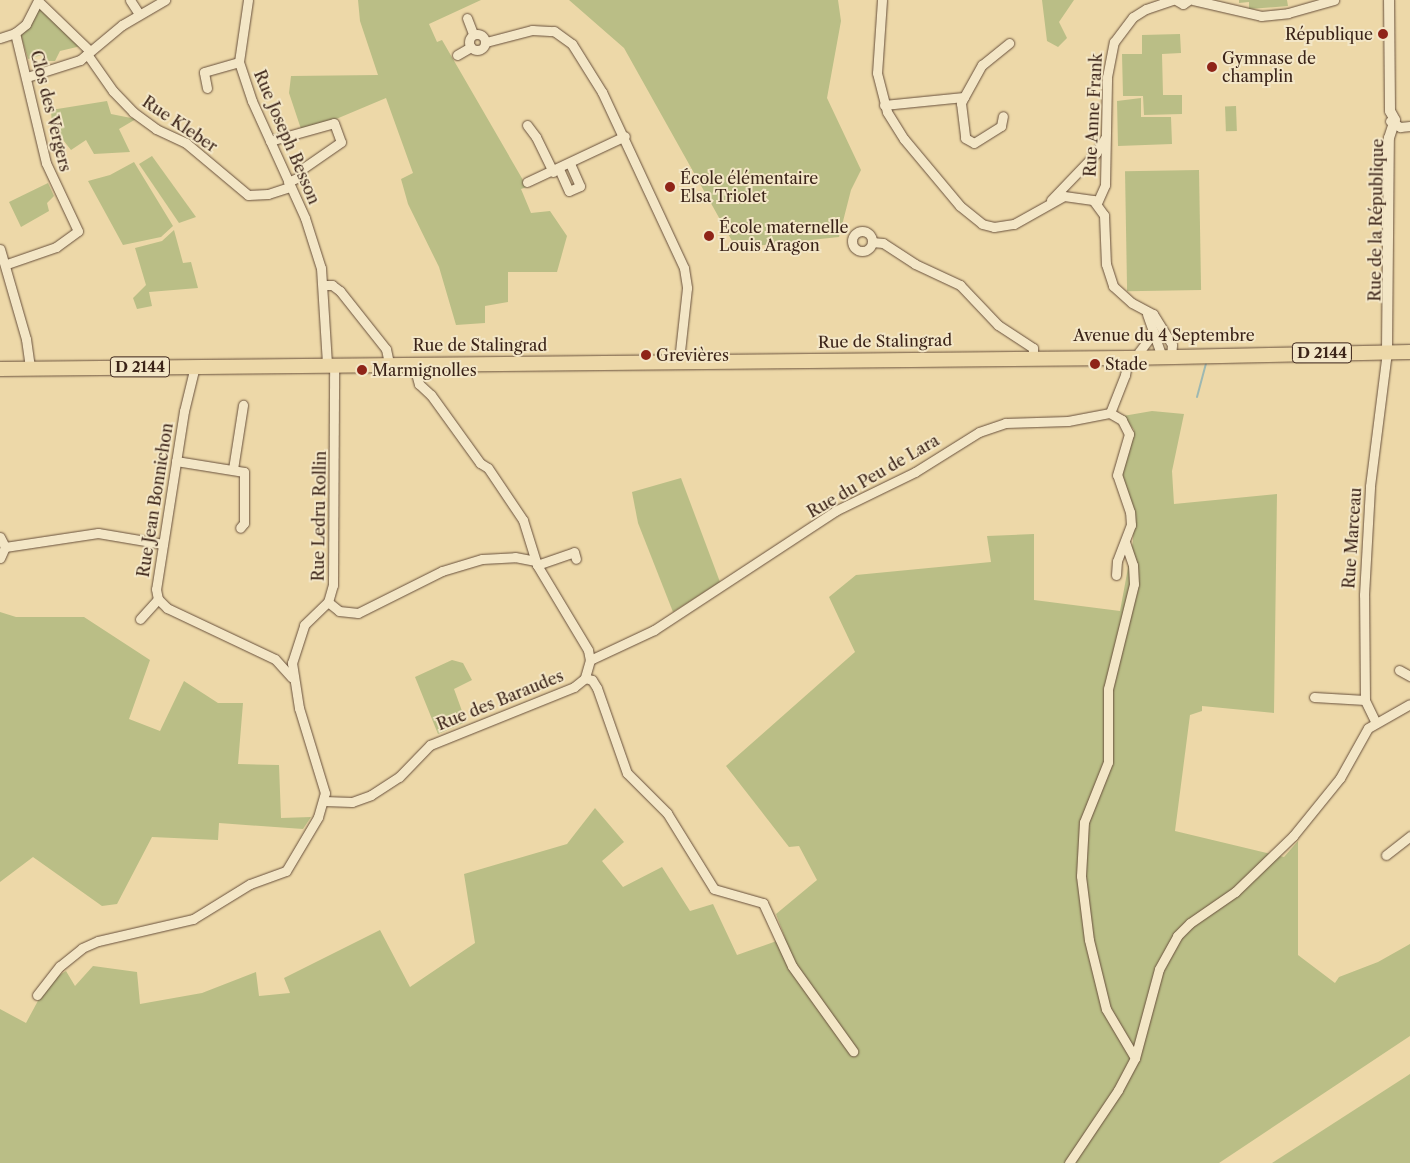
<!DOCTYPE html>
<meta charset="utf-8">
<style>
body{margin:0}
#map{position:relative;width:1410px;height:1163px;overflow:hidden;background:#edd8a8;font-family:"Libre Caslon Text",serif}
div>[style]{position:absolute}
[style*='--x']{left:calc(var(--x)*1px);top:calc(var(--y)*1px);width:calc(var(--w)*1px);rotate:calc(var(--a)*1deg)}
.green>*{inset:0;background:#babe86;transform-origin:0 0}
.stream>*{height:2px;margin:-1px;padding:0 1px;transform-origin:1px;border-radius:1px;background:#9db8b2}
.roads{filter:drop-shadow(0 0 1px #68503c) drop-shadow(0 0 1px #68503c)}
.minor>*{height:9px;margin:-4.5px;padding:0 4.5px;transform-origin:4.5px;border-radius:4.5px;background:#f3e6c6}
.minor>.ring{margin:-4.5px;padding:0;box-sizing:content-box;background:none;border:9px solid #f3e6c6;border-radius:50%}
.tertiary>*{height:10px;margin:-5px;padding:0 5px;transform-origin:5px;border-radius:5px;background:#f3e6c6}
.primary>*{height:14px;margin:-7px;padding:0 7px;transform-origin:7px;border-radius:7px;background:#edd8a8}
.dots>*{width:14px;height:14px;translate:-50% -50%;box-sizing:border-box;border:2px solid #f3e6c6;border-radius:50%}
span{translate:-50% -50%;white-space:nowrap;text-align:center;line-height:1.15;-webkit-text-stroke:4px #f3e6c6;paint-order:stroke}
.shield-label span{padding:1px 4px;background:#f3e6c6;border:1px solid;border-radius:4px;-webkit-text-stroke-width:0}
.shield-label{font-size:15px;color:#3b2318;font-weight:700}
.poi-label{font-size:16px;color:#3b2318}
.right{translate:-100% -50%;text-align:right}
.left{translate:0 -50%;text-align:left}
.street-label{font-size:16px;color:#3b2318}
</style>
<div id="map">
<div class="green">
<div style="clip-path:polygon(358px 0,481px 0,429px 24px,437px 42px,442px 40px,527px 187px,521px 189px,531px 213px,550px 211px,567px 236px,557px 272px,508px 272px,508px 302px,485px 306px,485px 323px,456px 325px,439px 267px,408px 204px,401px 179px,413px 173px,386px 98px,310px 130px,301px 129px,289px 93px,291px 76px,378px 75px,360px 21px)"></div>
<div style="clip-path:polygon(569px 0,838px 0,841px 21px,827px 98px,861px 170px,851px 190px,839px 237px,736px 248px,624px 48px)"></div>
<div style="clip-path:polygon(1042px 0,1074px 0,1059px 22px,1067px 38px,1058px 47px,1047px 41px)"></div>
<div style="clip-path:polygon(1239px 0,1287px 0,1288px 6px,1249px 9px,1249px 2px,1239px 3px)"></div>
<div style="clip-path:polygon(40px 8px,81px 46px,60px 51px,55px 61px,46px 61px,42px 55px,28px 59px,20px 33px)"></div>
<div style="clip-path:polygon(1180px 34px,1181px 53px,1162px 54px,1163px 95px,1182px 95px,1182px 114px,1144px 115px,1143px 96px,1123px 96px,1122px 54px,1142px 54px,1142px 35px)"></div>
<div style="clip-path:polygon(1141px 98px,1141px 117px,1171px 117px,1172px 144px,1118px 146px,1117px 101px)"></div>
<div style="clip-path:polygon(107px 101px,111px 114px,136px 119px,119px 129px,130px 152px,94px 154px,86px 140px,71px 150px,52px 126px,51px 110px)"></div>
<div style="left:1236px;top:106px;width:25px;height:11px;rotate:88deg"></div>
<div style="clip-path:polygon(152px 156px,196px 217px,179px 223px,139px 164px)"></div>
<div style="clip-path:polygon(134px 162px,173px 226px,161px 237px,123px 245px,88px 181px,110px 175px)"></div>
<div style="left:1199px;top:170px;width:120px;height:74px;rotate:89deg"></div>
<div style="clip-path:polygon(48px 183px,54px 196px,47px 203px,49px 211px,21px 227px,9px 202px)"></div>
<div style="clip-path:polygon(174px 230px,183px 263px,191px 262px,198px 288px,149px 292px,152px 306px,137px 309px,133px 298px,146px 285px,135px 248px,162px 241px)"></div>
<div style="clip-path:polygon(1152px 411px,1184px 414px,1172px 471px,1174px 504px,1277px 494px,1274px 713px,1202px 706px,1202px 711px,1190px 715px,1175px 831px,1284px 857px,1298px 841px,1298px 955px,1335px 983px,1339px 977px,1378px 962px,1410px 944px,1410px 1036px,1219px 1163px,0 1163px,0 1009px,26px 1023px,40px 997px,58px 976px,66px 971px,75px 986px,93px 966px,137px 972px,140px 1004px,202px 993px,256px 972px,259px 996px,290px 993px,284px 978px,380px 930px,410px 987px,475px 943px,464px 874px,567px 844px,595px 808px,624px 842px,602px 861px,623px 887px,662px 867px,690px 911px,713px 904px,737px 955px,785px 938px,776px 914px,817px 880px,799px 846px,789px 847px,726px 766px,855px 652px,829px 597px,856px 575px,991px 562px,987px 536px,1034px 534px,1034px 600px,1120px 611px,1133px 541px,1134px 511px,1120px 471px,1134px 430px,1123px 416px)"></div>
<div style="clip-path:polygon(681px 478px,720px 582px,673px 612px,638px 523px,632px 492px)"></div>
<div style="clip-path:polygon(0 612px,16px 617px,84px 617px,150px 660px,129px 719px,160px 731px,184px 681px,218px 703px,243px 703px,238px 764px,279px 765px,281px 818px,311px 817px,303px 829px,219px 823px,218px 840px,152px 837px,117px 904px,102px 906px,33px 857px,0 882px)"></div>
<div style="clip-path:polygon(452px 660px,463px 663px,472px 680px,454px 689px,466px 722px,438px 734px,415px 677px)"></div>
<div style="clip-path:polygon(1410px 1074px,1410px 1163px,1272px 1163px)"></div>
</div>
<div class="stream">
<div style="--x:1197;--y:397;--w:35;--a:-75"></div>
</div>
<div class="roads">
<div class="minor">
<div style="--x:130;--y:0;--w:17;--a:57"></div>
<div style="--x:248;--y:0;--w:63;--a:98.3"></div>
<div style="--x:239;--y:62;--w:41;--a:71.6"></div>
<div style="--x:252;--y:101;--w:128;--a:65.6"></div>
<div style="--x:305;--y:218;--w:52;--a:72.3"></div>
<div style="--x:321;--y:268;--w:96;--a:86.4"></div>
<div style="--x:882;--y:0;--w:73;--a:93.9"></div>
<div style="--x:877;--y:73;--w:40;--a:75.6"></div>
<div style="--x:887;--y:112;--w:32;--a:58"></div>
<div style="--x:904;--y:139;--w:87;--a:50.1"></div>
<div style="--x:960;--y:206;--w:28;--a:39"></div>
<div style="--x:982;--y:224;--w:12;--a:14"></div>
<div style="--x:994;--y:227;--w:20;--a:-9"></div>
<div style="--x:1014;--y:224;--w:57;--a:-29.2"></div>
<div style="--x:1064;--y:196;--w:29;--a:8"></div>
<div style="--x:1093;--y:200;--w:19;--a:54"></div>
<div style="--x:1104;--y:215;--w:49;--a:87.7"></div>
<div style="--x:1106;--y:264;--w:23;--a:72"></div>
<div style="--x:1113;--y:286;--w:25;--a:42"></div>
<div style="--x:1132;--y:303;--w:24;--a:28"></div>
<div style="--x:1153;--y:314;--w:36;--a:58"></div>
<div style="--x:1172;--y:345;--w:12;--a:95"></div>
<div style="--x:1176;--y:0;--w:8;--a:30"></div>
<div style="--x:1183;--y:4;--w:7;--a:-34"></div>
<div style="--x:1193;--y:0;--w:70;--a:13.2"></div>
<div style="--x:1261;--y:16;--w:27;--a:-6"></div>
<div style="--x:1288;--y:13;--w:48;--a:-15.8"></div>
<div style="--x:38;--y:1;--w:72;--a:43.9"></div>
<div style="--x:467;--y:18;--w:17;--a:69"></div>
<div class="ring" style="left:469px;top:34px;width:7px;height:7px"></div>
<div style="--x:0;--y:38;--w:16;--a:-18"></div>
<div style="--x:15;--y:33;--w:14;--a:-39"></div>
<div style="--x:26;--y:24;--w:27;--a:-63"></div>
<div style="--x:486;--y:42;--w:48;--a:-14.6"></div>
<div style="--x:532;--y:30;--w:22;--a:3"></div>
<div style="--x:554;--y:31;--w:22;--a:36"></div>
<div style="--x:572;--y:44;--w:57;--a:58"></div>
<div style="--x:602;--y:92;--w:194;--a:65"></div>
<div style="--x:684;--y:268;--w:20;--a:81"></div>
<div style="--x:687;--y:288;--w:73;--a:96.3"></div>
<div style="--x:87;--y:54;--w:45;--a:54.9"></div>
<div style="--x:113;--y:91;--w:29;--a:46"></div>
<div style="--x:133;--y:112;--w:29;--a:36"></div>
<div style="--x:156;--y:129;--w:33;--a:25"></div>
<div style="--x:186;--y:143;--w:81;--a:40"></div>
<div style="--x:248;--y:195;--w:20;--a:-3"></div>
<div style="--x:268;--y:194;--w:23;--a:-18"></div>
<div style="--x:457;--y:55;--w:16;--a:-30"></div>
<div style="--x:27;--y:77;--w:56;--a:-17.8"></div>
<div style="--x:80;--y:60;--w:55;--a:-39.8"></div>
<div style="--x:122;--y:25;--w:50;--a:-30.2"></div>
<div style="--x:207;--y:88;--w:16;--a:-101"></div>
<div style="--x:204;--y:72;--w:36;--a:-16"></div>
<div style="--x:964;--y:97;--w:37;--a:-61"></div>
<div style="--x:982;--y:65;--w:35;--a:-39"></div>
<div style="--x:884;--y:105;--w:80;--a:-5.7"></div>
<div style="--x:964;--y:97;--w:7;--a:117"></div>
<div style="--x:961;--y:103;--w:35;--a:83"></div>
<div style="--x:965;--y:138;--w:10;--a:29"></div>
<div style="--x:974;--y:143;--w:32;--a:-32"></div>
<div style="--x:1001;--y:126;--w:10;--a:-79"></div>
<div style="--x:1390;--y:121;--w:12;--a:31"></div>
<div style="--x:1400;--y:127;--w:10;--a:-6"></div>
<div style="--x:527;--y:125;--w:15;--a:53"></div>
<div style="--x:536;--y:137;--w:39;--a:64"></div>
<div style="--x:270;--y:141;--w:66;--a:-15.7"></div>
<div style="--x:334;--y:123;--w:20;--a:70"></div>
<div style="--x:341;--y:142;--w:47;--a:145.3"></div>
<div style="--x:302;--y:169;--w:9;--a:111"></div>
<div style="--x:299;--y:177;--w:12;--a:156"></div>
<div style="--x:559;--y:169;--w:24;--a:66"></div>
<div style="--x:569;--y:191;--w:12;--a:-24"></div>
<div style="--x:580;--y:186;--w:24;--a:-114"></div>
<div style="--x:527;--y:182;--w:108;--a:-25.1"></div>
<div style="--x:1051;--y:200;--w:65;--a:-46.2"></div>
<div style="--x:1096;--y:153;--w:17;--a:-59"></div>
<div style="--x:1097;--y:203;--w:20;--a:-66"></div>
<div style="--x:1105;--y:185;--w:108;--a:-88.9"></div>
<div style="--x:1107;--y:77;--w:36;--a:-79"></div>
<div style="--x:1114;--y:42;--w:31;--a:-53"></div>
<div style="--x:1133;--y:17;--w:15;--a:-32"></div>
<div style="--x:1146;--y:9;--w:28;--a:-19"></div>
<div class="ring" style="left:852px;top:231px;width:11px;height:11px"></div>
<div style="--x:872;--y:242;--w:11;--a:5"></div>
<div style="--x:883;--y:243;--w:38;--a:33"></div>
<div style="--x:915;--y:264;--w:50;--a:25"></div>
<div style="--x:960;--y:285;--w:55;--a:46.5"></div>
<div style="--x:998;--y:325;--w:42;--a:33.3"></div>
<div style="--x:1033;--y:348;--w:11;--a:90"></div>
<div style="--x:0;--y:249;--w:94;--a:73.9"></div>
<div style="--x:26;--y:339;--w:29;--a:82"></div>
<div style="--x:7;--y:264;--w:52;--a:-19.1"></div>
<div style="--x:56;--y:247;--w:27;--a:-36"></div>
<div style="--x:78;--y:231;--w:75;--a:-115.2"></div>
<div style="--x:46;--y:163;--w:134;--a:-103.4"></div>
<div style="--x:324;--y:285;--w:8;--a:0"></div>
<div style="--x:332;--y:285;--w:10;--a:37"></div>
<div style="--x:340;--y:291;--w:74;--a:51.6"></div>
<div style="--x:386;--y:349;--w:14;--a:78"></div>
<div style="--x:1147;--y:314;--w:46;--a:70.8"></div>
<div style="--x:1139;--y:352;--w:25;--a:-53"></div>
<div style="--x:413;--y:362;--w:23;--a:75"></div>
<div style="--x:419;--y:384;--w:16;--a:43"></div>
<div style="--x:431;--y:395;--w:84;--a:54.2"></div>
<div style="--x:480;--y:463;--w:9;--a:32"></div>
<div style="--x:488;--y:468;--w:63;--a:56.1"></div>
<div style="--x:523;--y:520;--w:47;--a:72.7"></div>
<div style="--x:537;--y:565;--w:99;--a:59"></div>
<div style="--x:588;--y:650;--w:10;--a:79"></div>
<div style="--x:590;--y:660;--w:19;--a:106"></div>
<div style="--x:585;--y:678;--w:7;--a:16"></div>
<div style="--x:592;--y:680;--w:9;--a:58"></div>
<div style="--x:597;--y:688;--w:90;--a:70.6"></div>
<div style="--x:627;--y:773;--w:57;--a:45"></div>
<div style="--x:667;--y:813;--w:89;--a:58.3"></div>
<div style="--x:714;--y:889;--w:51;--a:15.9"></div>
<div style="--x:763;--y:903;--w:69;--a:65.3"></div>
<div style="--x:792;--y:966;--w:105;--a:54.3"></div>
<div style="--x:195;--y:366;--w:46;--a:103.7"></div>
<div style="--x:184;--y:411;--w:180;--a:98.9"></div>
<div style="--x:156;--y:589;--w:10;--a:79"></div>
<div style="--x:158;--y:599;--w:13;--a:45"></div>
<div style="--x:167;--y:608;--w:119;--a:25.3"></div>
<div style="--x:275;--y:659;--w:25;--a:48"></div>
<div style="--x:176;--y:461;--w:69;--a:9.2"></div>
<div style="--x:244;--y:472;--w:51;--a:90"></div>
<div style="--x:244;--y:523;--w:6;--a:129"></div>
<div style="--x:233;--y:469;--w:65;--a:-81.1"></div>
<div style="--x:0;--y:537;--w:11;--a:63"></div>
<div style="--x:5;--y:547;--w:12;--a:114"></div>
<div style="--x:1125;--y:542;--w:24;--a:71"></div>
<div style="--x:1133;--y:565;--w:19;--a:87"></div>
<div style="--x:1134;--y:584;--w:108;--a:103.9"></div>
<div style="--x:1108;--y:689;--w:73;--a:90"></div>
<div style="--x:1108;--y:762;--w:65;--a:111.8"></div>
<div style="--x:1084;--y:822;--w:54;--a:93.2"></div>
<div style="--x:1081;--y:876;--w:64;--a:82.9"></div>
<div style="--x:1089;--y:940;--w:71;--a:76.2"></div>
<div style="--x:1106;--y:1009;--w:57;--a:59.4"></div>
<div style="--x:5;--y:547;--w:94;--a:-8.6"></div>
<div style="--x:98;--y:533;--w:66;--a:9.6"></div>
<div style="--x:537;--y:565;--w:39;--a:-19"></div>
<div style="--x:574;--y:552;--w:7;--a:74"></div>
<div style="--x:1116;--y:575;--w:14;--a:-86"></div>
<div style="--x:1117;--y:561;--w:39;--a:-69"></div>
<div style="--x:1131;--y:525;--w:13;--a:-94"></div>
<div style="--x:1130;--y:512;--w:39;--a:-109"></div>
<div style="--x:1117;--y:475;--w:43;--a:-73.7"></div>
<div style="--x:1129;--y:434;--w:16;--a:-117"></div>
<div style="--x:1122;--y:420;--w:14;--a:-150"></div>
<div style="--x:1110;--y:413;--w:41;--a:-68.5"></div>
<div style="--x:1125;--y:375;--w:20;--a:-79"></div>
<div style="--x:328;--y:602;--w:14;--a:39"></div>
<div style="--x:339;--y:611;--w:19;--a:6"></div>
<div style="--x:358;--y:613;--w:94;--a:-26.6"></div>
<div style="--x:442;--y:571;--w:42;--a:-16.7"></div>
<div style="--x:482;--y:559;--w:33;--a:-3"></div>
<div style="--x:515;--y:557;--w:21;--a:11"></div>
<div style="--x:140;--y:619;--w:27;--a:-48"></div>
<div style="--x:590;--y:660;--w:71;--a:-25.1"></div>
<div style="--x:654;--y:630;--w:217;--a:-33.3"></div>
<div style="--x:835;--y:511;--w:89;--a:-26"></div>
<div style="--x:915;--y:472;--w:75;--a:-32"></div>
<div style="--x:979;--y:432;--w:28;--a:-19"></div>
<div style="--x:1005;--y:423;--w:63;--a:-1.8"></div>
<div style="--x:1068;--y:421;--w:43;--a:-10.8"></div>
<div style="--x:1399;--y:670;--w:13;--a:29"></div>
<div style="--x:1314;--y:697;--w:51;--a:3.4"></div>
<div style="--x:1376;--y:723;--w:25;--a:-116"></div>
<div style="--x:1365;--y:700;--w:105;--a:-90.5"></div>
<div style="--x:1364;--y:595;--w:109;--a:-86.8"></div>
<div style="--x:1370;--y:486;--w:135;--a:-82.8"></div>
<div style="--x:324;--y:801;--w:28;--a:2"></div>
<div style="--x:352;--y:802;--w:20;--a:-20"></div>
<div style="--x:371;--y:795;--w:33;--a:-33"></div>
<div style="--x:399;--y:777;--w:45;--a:-45.9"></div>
<div style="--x:430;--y:745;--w:155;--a:-21.9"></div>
<div style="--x:574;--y:687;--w:14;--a:-39"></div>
<div style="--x:1386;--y:855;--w:31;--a:-38"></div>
<div style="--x:37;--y:995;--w:37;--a:-52"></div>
<div style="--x:60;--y:966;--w:28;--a:-39"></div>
<div style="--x:82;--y:948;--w:17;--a:-24"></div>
<div style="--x:98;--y:941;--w:98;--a:-13"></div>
<div style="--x:193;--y:919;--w:67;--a:-31.6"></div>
<div style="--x:250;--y:884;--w:38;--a:-20"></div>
<div style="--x:286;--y:871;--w:63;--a:-59.3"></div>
<div style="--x:318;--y:817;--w:25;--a:-74"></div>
<div style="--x:325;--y:793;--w:89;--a:-107"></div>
<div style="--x:299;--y:708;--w:46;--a:-98.8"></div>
<div style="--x:292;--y:663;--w:40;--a:-72"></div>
<div style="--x:304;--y:625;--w:33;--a:-44"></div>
<div style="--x:328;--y:602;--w:18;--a:-74"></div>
<div style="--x:333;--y:585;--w:221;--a:-89.7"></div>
<div style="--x:1069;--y:1163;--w:88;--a:-56.1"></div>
<div style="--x:1118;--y:1090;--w:36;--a:-62"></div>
<div style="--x:1135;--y:1058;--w:92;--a:-74.9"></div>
<div style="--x:1159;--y:969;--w:38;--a:-61"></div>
<div style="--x:1177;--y:936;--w:18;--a:-45"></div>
<div style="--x:1190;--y:923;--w:55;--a:-34.6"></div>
<div style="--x:1235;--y:892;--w:81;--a:-44"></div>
<div style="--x:1293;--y:836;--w:75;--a:-51"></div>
<div style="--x:1340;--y:778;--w:57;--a:-60.8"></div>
<div style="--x:1368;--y:728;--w:48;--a:-29.7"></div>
</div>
<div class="tertiary">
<div style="--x:1387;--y:352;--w:214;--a:-89.5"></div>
<div style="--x:1389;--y:138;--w:19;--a:-72"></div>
<div style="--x:1395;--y:120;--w:10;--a:-119"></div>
<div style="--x:1390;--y:111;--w:111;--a:-90.5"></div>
</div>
<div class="primary">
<div style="--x:0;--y:369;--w:1128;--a:-0.56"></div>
<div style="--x:1128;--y:358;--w:282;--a:-1.2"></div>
</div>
</div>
<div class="dots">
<div style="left:1383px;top:34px;background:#8f2418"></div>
<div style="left:1212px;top:67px;background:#8f2418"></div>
<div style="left:670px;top:187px;background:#8f2418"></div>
<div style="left:709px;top:236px;background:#8f2418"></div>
<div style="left:646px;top:355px;background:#8f2418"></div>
<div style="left:1095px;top:364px;background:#8f2418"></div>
<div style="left:362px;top:370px;background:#8f2418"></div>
</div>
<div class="shield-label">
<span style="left:1322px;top:353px">D 2144</span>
<span style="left:140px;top:367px">D 2144</span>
</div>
<div class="poi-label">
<span class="right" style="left:1373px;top:34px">République</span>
<span class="left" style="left:1222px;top:67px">Gymnase de<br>champlin</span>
<span class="left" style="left:680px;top:187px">École élémentaire<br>Elsa Triolet</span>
<span class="left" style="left:719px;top:236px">École maternelle<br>Louis Aragon</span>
<span class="left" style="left:656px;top:355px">Grevières</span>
<span class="left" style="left:1105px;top:364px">Stade</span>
<span class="left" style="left:372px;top:370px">Marmignolles</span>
</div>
<div class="street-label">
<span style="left:51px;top:111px;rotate:76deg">Clos des Vergers</span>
<span style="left:1093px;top:115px;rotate:-87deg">Rue Anne Frank</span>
<span style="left:180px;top:124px;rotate:34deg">Rue Kleber</span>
<span style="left:287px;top:137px;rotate:67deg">Rue Joseph Besson</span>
<span style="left:1376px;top:220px;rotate:-89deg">Rue de la République</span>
<span style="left:1164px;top:335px">Avenue du 4 Septembre</span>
<span style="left:885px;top:341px;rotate:-1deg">Rue de Stalingrad</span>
<span style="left:480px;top:345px">Rue de Stalingrad</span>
<span style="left:873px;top:476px;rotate:-30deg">Rue du Peu de Lara</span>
<span style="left:155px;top:500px;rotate:-81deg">Rue Jean Bonnichon</span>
<span style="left:319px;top:516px;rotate:-89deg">Rue Ledru Rollin</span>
<span style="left:1352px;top:538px;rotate:-86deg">Rue Marceau</span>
<span style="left:500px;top:700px;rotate:-22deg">Rue des Baraudes</span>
</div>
</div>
